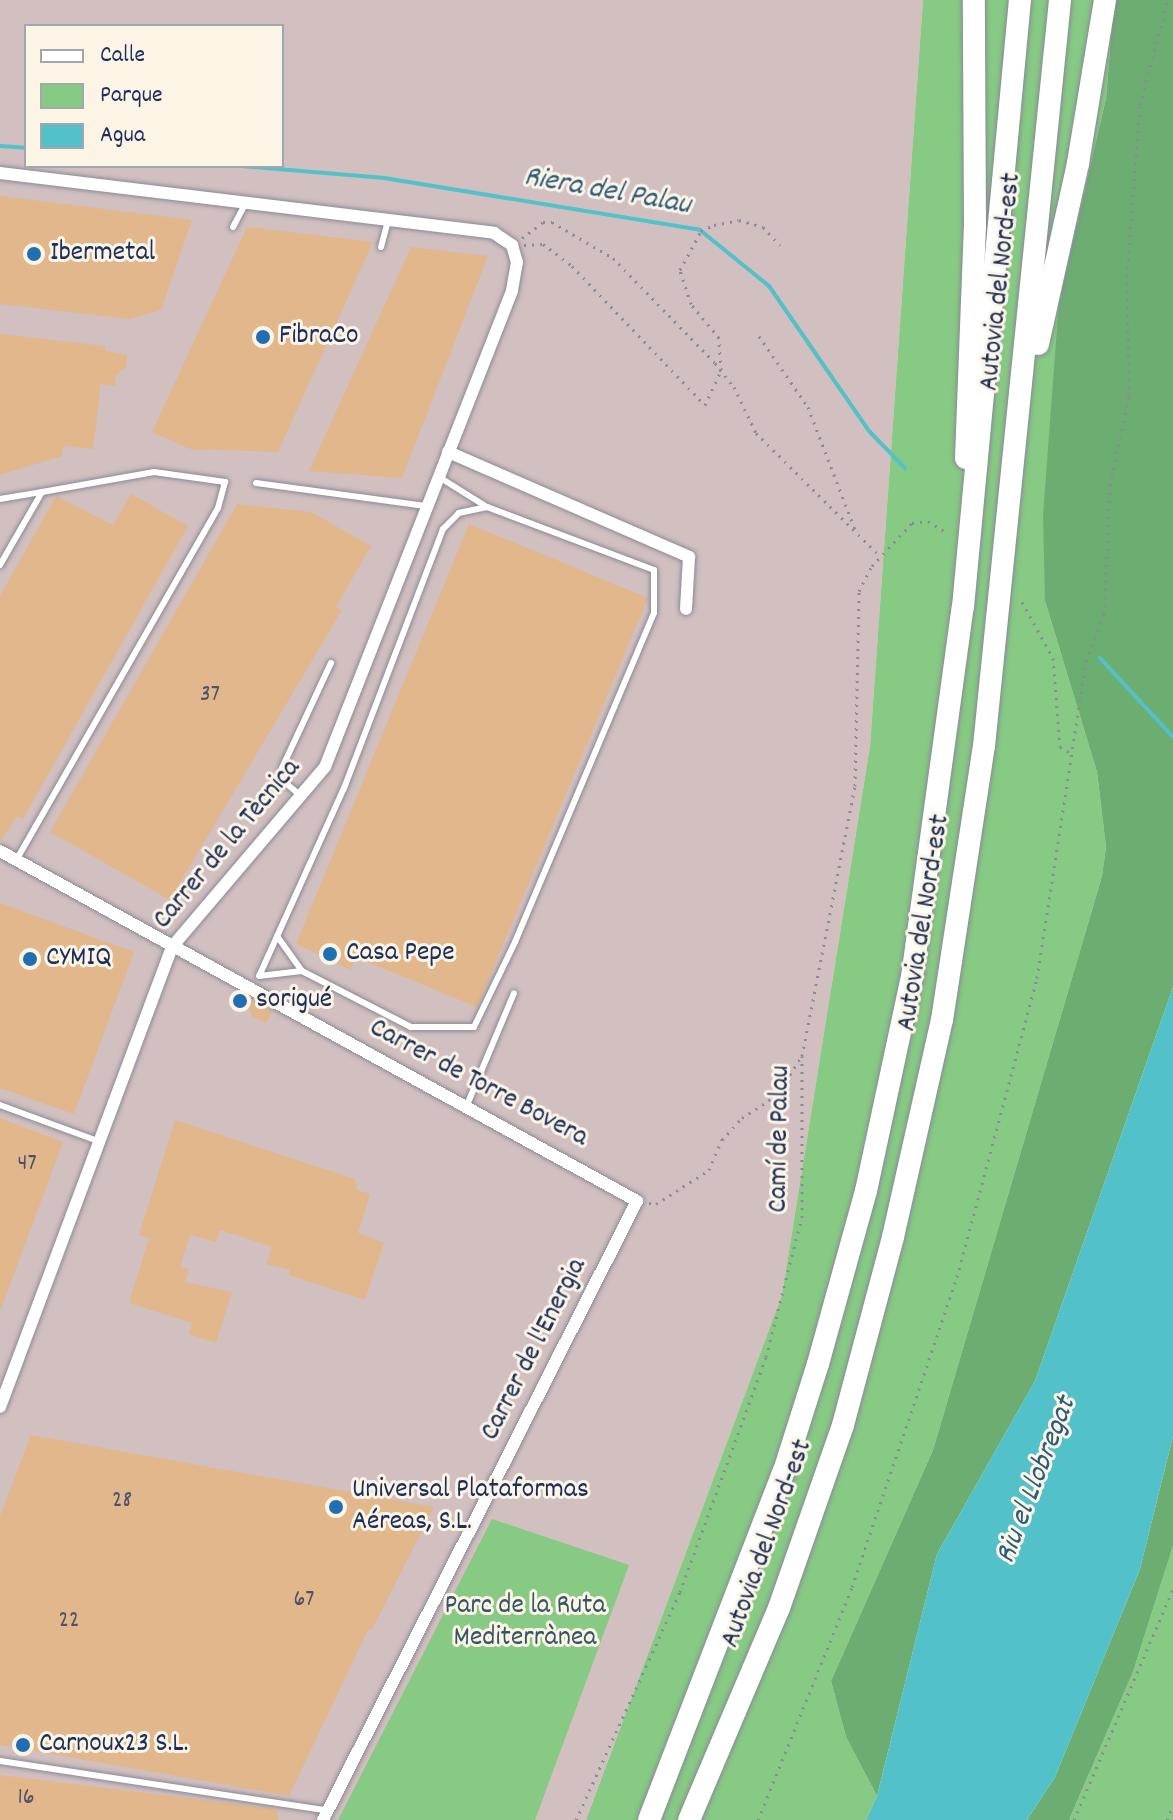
<!DOCTYPE html>
<meta charset="utf-8">
<style>
body{margin:0}
#map{position:relative;width:1173px;height:1820px;overflow:hidden;background:#f7e7cf;font-family:Dekko,sans-serif}
div>[style]{position:absolute}
[style*='--x']{left:calc(var(--x)*1px);top:calc(var(--y)*1px);width:calc(var(--w)*1px);rotate:calc(var(--a)*1deg)}
.industrial>*{inset:0;background:#d2bfc0}
.green>*{inset:0;background:#86ca83}
.forest>*{inset:0;background:#6cae71}
.water>*{inset:0;background:#53c1ca}
.stream>*{height:4px;margin:-2px;padding:0 2px;transform-origin:2px;border-radius:2px;background:#53c1ca}
.building>*{inset:0;background:#e2b78b}
.path>*{height:3px;margin-top:-1.5px;transform-origin:0;background:repeating-linear-gradient(90deg,#898b96 0 2px,transparent 0 8px)}
.roads{filter:drop-shadow(0 0 2px #898b96) drop-shadow(0 0 2px #898b96)}
.service>*{height:6px;margin:-3px;padding:0 3px;transform-origin:3px;border-radius:3px;background:#fff}
.minor>*{height:12px;margin:-6px;padding:0 6px;transform-origin:6px;border-radius:6px;background:#fff}
.motorway>*{height:22px;margin:-11px;padding:0 11px;transform-origin:11px;border-radius:11px;background:#fff}
.dots>*{width:22px;height:22px;translate:-50% -50%;box-sizing:border-box;border:4px solid #fcf5e5;border-radius:50%}
span{translate:-50% -50%;white-space:nowrap;text-align:center;line-height:1.15;-webkit-text-stroke:6px #fcf5e5;paint-order:stroke}
.number-label{font-size:24px;color:#4d5169}
.number-label span{-webkit-text-stroke-width:0}
.poi-label{font-size:28px;color:#1b2f5e}
.left{translate:0 -50%;text-align:left}
.street-label{font-size:28px;color:#1b2f5e}
.park-label{font-size:28px;color:#365667}
.water-label{font-size:30px;color:#2c5b7e;font-style:italic}
.legend{position:absolute;left:24px;top:24px;width:260px;height:144px;box-sizing:border-box;background:#fcf5e5;border:2px solid #a2a6af;margin:0;padding:10px 14px;list-style:none;font-size:24px;color:#1b2f5e}
.legend li{display:flex;align-items:center;gap:16px;height:40px}
.legend b{width:40px;border:2px solid #a2a6af}
</style>
<div id="map">
<div class="industrial">
<div style="clip-path:polygon(evenodd,0 0,923px 0,870px 746px,782px 1295px,586px 1820px,0 1820px,0 0,26px 26px,282px 26px,282px 166px,26px 166px,26px 26px)"></div>
</div>
<div class="green">
<div style="clip-path:polygon(923px 0,1114px 0,1106px 98px,1059px 301px,1045px 601px,1097px 772px,1106px 847px,1102px 876px,933px 1450px,831px 1681px,846px 1737px,877px 1796px,866px 1820px,586px 1820px,782px 1295px,870px 746px)"></div>
<div style="clip-path:polygon(492px 1519px,629px 1565px,535px 1820px,338px 1820px)"></div>
<div style="clip-path:polygon(1173px 1546px,1173px 1820px,1069px 1820px,1133px 1672px)"></div>
</div>
<div class="forest">
<div style="clip-path:polygon(1114px 0,1173px 0,1173px 987px,1035px 1381px,937px 1554px,877px 1796px,846px 1737px,831px 1681px,933px 1450px,1102px 876px,1106px 847px,1097px 772px,1045px 601px,1043px 516px,1059px 301px,1106px 98px)"></div>
<div style="clip-path:polygon(1173px 1436px,1173px 1546px,1133px 1672px,1069px 1820px,1027px 1820px,1055px 1777px,1140px 1569px)"></div>
</div>
<div class="water">
<div style="clip-path:polygon(1173px 987px,1173px 1436px,1140px 1569px,1055px 1777px,1027px 1820px,866px 1820px,877px 1796px,937px 1554px,1035px 1381px)"></div>
</div>
<div class="stream">
<div style="--x:0;--y:146;--w:26;--a:4"></div>
<div style="--x:241;--y:166;--w:144;--a:4.8"></div>
<div style="--x:384;--y:178;--w:320;--a:9.3"></div>
<div style="--x:700;--y:230;--w:89;--a:39.1"></div>
<div style="--x:769;--y:286;--w:176;--a:55.4"></div>
<div style="--x:869;--y:431;--w:52;--a:45.8"></div>
<div style="--x:1100;--y:658;--w:108;--a:47.3"></div>
</div>
<div class="building">
<div style="clip-path:polygon(0 196px,192px 220px,161px 310px,130px 319px,0 304px)"></div>
<div style="clip-path:polygon(247px 227px,373px 242px,278px 452px,190px 449px,152px 432px)"></div>
<div style="clip-path:polygon(411px 247px,488px 256px,402px 478px,309px 471px)"></div>
<div style="clip-path:polygon(0 334px,105px 346px,105px 351px,127px 355px,127px 366px,116px 375px,115px 386px,101px 384px,93px 449px,63px 446px,62px 456px,0 475px)"></div>
<div style="clip-path:polygon(131px 494px,188px 526px,23px 819px,17px 816px,0 842px,0 596px,56px 496px,113px 525px)"></div>
<div style="clip-path:polygon(237px 504px,311px 512px,371px 546px,336px 607px,342px 610px,170px 900px,50px 832px)"></div>
<div style="clip-path:polygon(469px 524px,648px 598px,477px 1007px,355px 957px,351px 970px,296px 944px)"></div>
<div style="clip-path:polygon(0 903px,134px 952px,74px 1114px,0 1088px)"></div>
<div style="clip-path:polygon(244px 997px,272px 1012px,266px 1023px,252px 1016px)"></div>
<div style="clip-path:polygon(0 1118px,63px 1142px,1px 1309px,0 1309px)"></div>
<div style="clip-path:polygon(175px 1120px,355px 1179px,357px 1190px,370px 1194px,358px 1233px,384px 1243px,365px 1300px,289px 1275px,290px 1270px,266px 1264px,272px 1247px,220px 1230px,216px 1242px,190px 1235px,180px 1267px,189px 1269px,185px 1282px,232px 1292px,216px 1343px,189px 1334px,192px 1323px,129px 1303px,149px 1238px,139px 1235px)"></div>
<div style="clip-path:polygon(31px 1435px,434px 1507px,372px 1630px,368px 1630px,289px 1796px,0 1745px,0 1516px)"></div>
<div style="clip-path:polygon(0 1775px,277px 1809px,278px 1820px,0 1820px)"></div>
</div>
<div class="path">
<div style="--x:522;--y:238;--w:26;--a:-37"></div>
<div style="--x:543;--y:222;--w:9;--a:0"></div>
<div style="--x:552;--y:222;--w:71;--a:30.5"></div>
<div style="--x:613;--y:258;--w:146;--a:45.8"></div>
<div style="--x:715;--y:363;--w:31;--a:52"></div>
<div style="--x:734;--y:387;--w:51;--a:64.4"></div>
<div style="--x:756;--y:433;--w:176;--a:44.8"></div>
<div style="--x:524;--y:245;--w:19;--a:-3"></div>
<div style="--x:543;--y:244;--w:36;--a:37"></div>
<div style="--x:572;--y:266;--w:192;--a:46.3"></div>
<div style="--x:705;--y:405;--w:38;--a:-65"></div>
<div style="--x:721;--y:370;--w:32;--a:-94"></div>
<div style="--x:719;--y:338;--w:44;--a:-129.5"></div>
<div style="--x:691;--y:304;--w:36;--a:-108"></div>
<div style="--x:680;--y:270;--w:44;--a:-61.7"></div>
<div style="--x:701;--y:231;--w:14;--a:-25"></div>
<div style="--x:714;--y:225;--w:25;--a:-11"></div>
<div style="--x:739;--y:220;--w:25;--a:16"></div>
<div style="--x:763;--y:227;--w:25;--a:47"></div>
<div style="--x:759;--y:336;--w:86;--a:55.4"></div>
<div style="--x:808;--y:407;--w:134;--a:69"></div>
<div style="--x:1022;--y:602;--w:64;--a:61"></div>
<div style="--x:1053;--y:658;--w:89;--a:85.5"></div>
<div style="--x:1060;--y:747;--w:13;--a:29"></div>
<div style="--x:649;--y:1203;--w:7;--a:8"></div>
<div style="--x:656;--y:1204;--w:63;--a:-32.7"></div>
<div style="--x:709;--y:1170;--w:33;--a:-67"></div>
<div style="--x:722;--y:1140;--w:30;--a:-48"></div>
<div style="--x:742;--y:1118;--w:42;--a:-33.3"></div>
<div style="--x:777;--y:1095;--w:46;--a:-57.3"></div>
<div style="--x:576;--y:1820;--w:251;--a:-65.5"></div>
<div style="--x:680;--y:1592;--w:250;--a:-69.9"></div>
<div style="--x:766;--y:1357;--w:145;--a:-75.6"></div>
<div style="--x:802;--y:1217;--w:161;--a:-90"></div>
<div style="--x:802;--y:1056;--w:275;--a:-78.9"></div>
<div style="--x:855;--y:786;--w:195;--a:-88.8"></div>
<div style="--x:859;--y:591;--w:28;--a:-63"></div>
<div style="--x:872;--y:566;--w:59;--a:-47.1"></div>
<div style="--x:912;--y:523;--w:16;--a:-7"></div>
<div style="--x:928;--y:521;--w:19;--a:32"></div>
<div style="--x:758;--y:1820;--w:251;--a:-68"></div>
<div style="--x:852;--y:1587;--w:327;--a:-71.3"></div>
<div style="--x:957;--y:1277;--w:310;--a:-75"></div>
<div style="--x:1037;--y:978;--w:321;--a:-81.2"></div>
<div style="--x:1086;--y:661;--w:50;--a:-69"></div>
<div style="--x:1104;--y:614;--w:129;--a:-87.3"></div>
<div style="--x:1110;--y:485;--w:91;--a:-77.9"></div>
<div style="--x:1129;--y:396;--w:120;--a:-91"></div>
<div style="--x:1127;--y:276;--w:171;--a:-85.7"></div>
<div style="--x:1140;--y:105;--w:109;--a:-75.1"></div>
<div style="--x:1074;--y:1820;--w:251;--a:-66.8"></div>
<div style="--x:1167;--y:1820;--w:15;--a:-67"></div>
</div>
<div class="roads">
<div class="service">
<div style="--x:233;--y:227;--w:27;--a:-62"></div>
<div style="--x:381;--y:247;--w:28;--a:-75"></div>
<div style="--x:439;--y:477;--w:57;--a:32"></div>
<div style="--x:256;--y:483;--w:173;--a:7.7"></div>
<div style="--x:0;--y:499;--w:43;--a:-9.5"></div>
<div style="--x:0;--y:565;--w:84;--a:-60.1"></div>
<div style="--x:42;--y:492;--w:114;--a:-10.1"></div>
<div style="--x:154;--y:472;--w:72;--a:8"></div>
<div style="--x:225;--y:482;--w:27;--a:105"></div>
<div style="--x:218;--y:508;--w:406;--a:119.8"></div>
<div style="--x:300;--y:795;--w:25;--a:-140"></div>
<div style="--x:281;--y:779;--w:11;--a:-85"></div>
<div style="--x:282;--y:768;--w:116;--a:-65"></div>
<div style="--x:277;--y:936;--w:43;--a:54.5"></div>
<div style="--x:302;--y:971;--w:123;--a:27.2"></div>
<div style="--x:411;--y:1027;--w:63;--a:0"></div>
<div style="--x:474;--y:1027;--w:94;--a:-64.2"></div>
<div style="--x:515;--y:942;--w:357;--a:-67.1"></div>
<div style="--x:654;--y:613;--w:43;--a:-90"></div>
<div style="--x:654;--y:570;--w:178;--a:-159.3"></div>
<div style="--x:487;--y:507;--w:29;--a:168"></div>
<div style="--x:459;--y:513;--w:23;--a:135"></div>
<div style="--x:443;--y:529;--w:277;--a:110.9"></div>
<div style="--x:344;--y:788;--w:206;--a:114.3"></div>
<div style="--x:259;--y:976;--w:43;--a:-6.6"></div>
<div style="--x:0;--y:1105;--w:104;--a:20.2"></div>
<div style="--x:467;--y:1105;--w:121;--a:-67.2"></div>
<div style="--x:0;--y:1761;--w:328;--a:8.6"></div>
</div>
<div class="minor">
<div style="--x:0;--y:173;--w:498;--a:6.9"></div>
<div style="--x:494;--y:233;--w:22;--a:34"></div>
<div style="--x:512;--y:245;--w:18;--a:74"></div>
<div style="--x:517;--y:262;--w:29;--a:100"></div>
<div style="--x:512;--y:291;--w:511;--a:111.45"></div>
<div style="--x:325;--y:767;--w:236;--a:130.4"></div>
<div style="--x:172;--y:947;--w:491;--a:110.5"></div>
<div style="--x:448;--y:452;--w:263;--a:23.5"></div>
<div style="--x:689;--y:557;--w:52;--a:93.3"></div>
<div style="--x:0;--y:851;--w:727;--a:28.79"></div>
<div style="--x:637;--y:1201;--w:694;--a:116.9"></div>
</div>
<div class="motorway">
<div style="--x:1038;--y:344;--w:185;--a:-77.5"></div>
<div style="--x:1078;--y:163;--w:165;--a:-80.6"></div>
<div style="--x:966;--y:458;--w:231;--a:-87.8"></div>
<div style="--x:975;--y:227;--w:227;--a:-90.3"></div>
<div style="--x:649;--y:1820;--w:374;--a:-68.9"></div>
<div style="--x:784;--y:1471;--w:112;--a:-72.4"></div>
<div style="--x:818;--y:1364;--w:180;--a:-74.5"></div>
<div style="--x:866;--y:1191;--w:219;--a:-77.9"></div>
<div style="--x:912;--y:977;--w:373;--a:-82.2"></div>
<div style="--x:963;--y:607;--w:610;--a:-84.64"></div>
<div style="--x:689;--y:1820;--w:230;--a:-67"></div>
<div style="--x:779;--y:1608;--w:194;--a:-70.7"></div>
<div style="--x:843;--y:1425;--w:195;--a:-75.1"></div>
<div style="--x:893;--y:1237;--w:222;--a:-77.3"></div>
<div style="--x:942;--y:1020;--w:277;--a:-81.3"></div>
<div style="--x:984;--y:746;--w:750;--a:-84.18"></div>
</div>
</div>
<div class="dots">
<div style="left:34px;top:254px;background:#1f6fb2"></div>
<div style="left:263px;top:337px;background:#1f6fb2"></div>
<div style="left:330px;top:954px;background:#1f6fb2"></div>
<div style="left:30px;top:959px;background:#1f6fb2"></div>
<div style="left:240px;top:1001px;background:#1f6fb2"></div>
<div style="left:336px;top:1507px;background:#1f6fb2"></div>
<div style="left:23px;top:1745px;background:#1f6fb2"></div>
</div>
<div class="number-label">
<span style="left:210px;top:696px">37</span>
<span style="left:27px;top:1165px">47</span>
<span style="left:122px;top:1502px">28</span>
<span style="left:304px;top:1601px">67</span>
<span style="left:69px;top:1622px">22</span>
<span style="left:26px;top:1799px">16</span>
</div>
<div class="poi-label">
<span class="left" style="left:50px;top:254px">Ibermetal</span>
<span class="left" style="left:279px;top:337px">FibraCo</span>
<span class="left" style="left:346px;top:954px">Casa Pepe</span>
<span class="left" style="left:46px;top:959px">CYMIQ</span>
<span class="left" style="left:256px;top:1001px">sorigué</span>
<span class="left" style="left:352px;top:1507px">Universal Plataformas<br>Aéreas, S.L.</span>
<span class="left" style="left:39px;top:1745px">Carnoux23 S.L.</span>
</div>
<div class="street-label">
<span style="left:1002px;top:282px;rotate:-84deg">Autovia del Nord-est</span>
<span style="left:228px;top:845px;rotate:-50deg">Carrer de la Tècnica</span>
<span style="left:925px;top:923px;rotate:-81deg">Autovia del Nord-est</span>
<span style="left:478px;top:1084px;rotate:28deg">Carrer de Torre Bovera</span>
<span style="left:781px;top:1139px;rotate:-89deg">Camí de Palau</span>
<span style="left:535px;top:1350px;rotate:-63deg">Carrer de l'Energia</span>
<span style="left:768px;top:1544px;rotate:-70deg">Autovia del Nord-est</span>
</div>
<div class="park-label">
<span style="left:525px;top:1623px">Parc de la Ruta<br>Mediterrànea</span>
</div>
<div class="water-label">
<span style="left:607px;top:193px;rotate:10deg">Riera del Palau</span>
<span style="left:1038px;top:1481px;rotate:-69deg">Riu el Llobregat</span>
</div>
<ul class="legend">
<li><b style="height:10px;background:#fff"></b>Calle</li>
<li><b style="height:22px;background:#86ca83"></b>Parque</li>
<li><b style="height:22px;background:#53c1ca"></b>Agua</li>
</ul>
</div>
